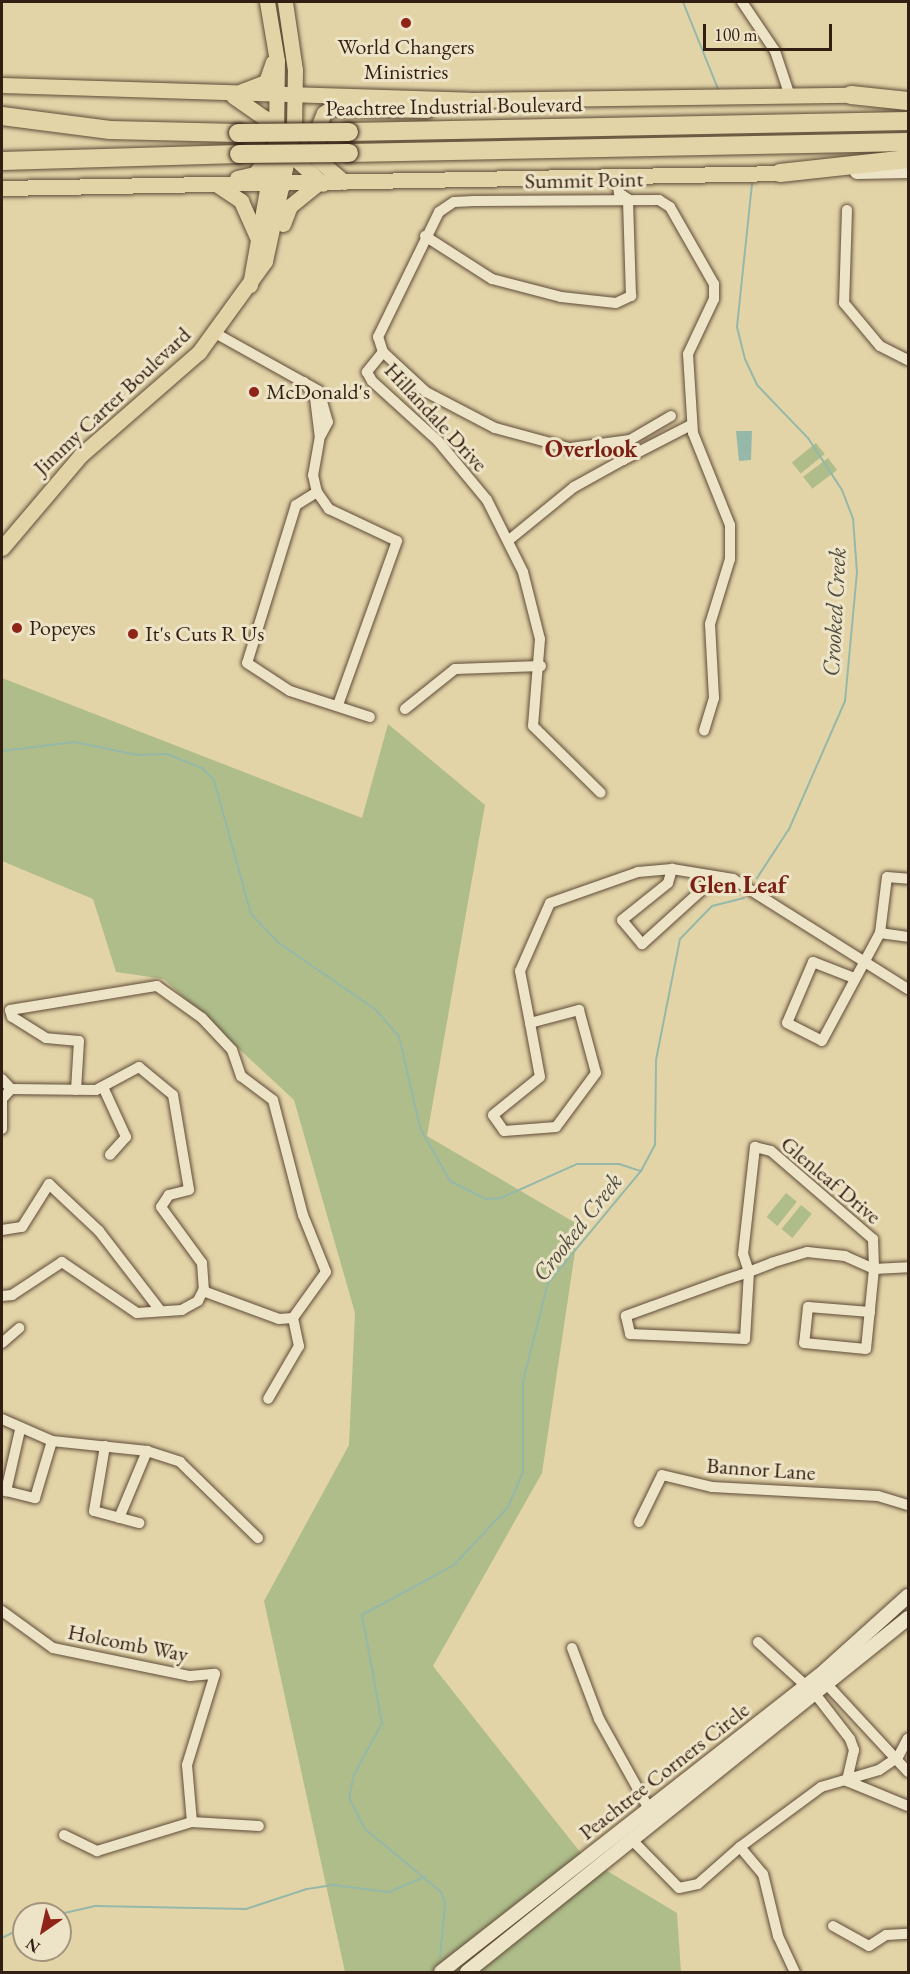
<!DOCTYPE html>
<style>
body{margin:0}
#map{position:relative;width:910px;height:1974px;overflow:hidden;background:#e3d4a8;font-family:"EB Garamond",serif}
div>[style]{position:absolute}
[style*='--x']{left:calc(var(--x)*1px);top:calc(var(--y)*1px);width:calc(var(--w)*1px);rotate:calc(var(--a)*1deg)}
.green>*{inset:0;background:#afbd8b;transform-origin:0 0}
.water>*{inset:0;background:#95b8a9}
.stream>*{height:2px;margin:-1px;padding:0 1px;transform-origin:1px;border-radius:1px;background:#95b8a9}
.roads{filter:drop-shadow(0 0 2px #5f4c38) drop-shadow(0 0 2px #5f4c38)}
.street>*{height:10px;margin:-5px;padding:0 5px;transform-origin:5px;border-radius:5px;background:#ede3c6}
.secondary>*{height:14px;margin:-7px;padding:0 7px;transform-origin:7px;border-radius:7px;background:#ede3c6}
.primary>*{height:15px;margin:-7.5px;padding:0 7.5px;transform-origin:7.5px;border-radius:7.5px;background:#e3d4a8}
.highway>*{height:18px;margin:-9px;padding:0 9px;transform-origin:9px;border-radius:9px;background:#e3d4a8}
.bridges{filter:drop-shadow(0 0 2px #331e13) drop-shadow(0 0 2px #331e13)}
.highway-bridge>*{height:18px;margin:-9px;padding:0 9px;transform-origin:9px;border-radius:9px;background:#e3d4a8}
.dots>*{width:16px;height:16px;translate:-50% -50%;box-sizing:border-box;border:3px solid #ede3c6;border-radius:50%}
span{translate:-50% -50%;white-space:nowrap;text-align:center;line-height:1.15;-webkit-text-stroke:6px #ede3c6;paint-order:stroke}
.poi-label{font-size:22px;color:#331e13}
.left{translate:0 -50%;text-align:left}
.street-label{font-size:22px;color:#331e13}
.neighbourhood-label{font-size:24px;color:#7a1f14;font-weight:700}
.water-label{font-size:24px;color:#504c40;font-style:italic}
.frame{position:absolute;inset:0;border:3px solid #331e13;pointer-events:none}
.north{position:absolute;left:12px;top:1902px;width:60px;height:60px;box-sizing:border-box;background:#ede3c6;border:2px solid #a3947e;border-radius:50%;rotate:214deg;font-size:16px;font-weight:700;line-height:24px;text-align:center;color:#331e13}
.north::after{content:'';display:block;margin:auto;width:21px;height:27px;background:#8f2418;clip-path:polygon(50% 0,100% 100%,50% 72%,0 100%)}
.scale{position:absolute;left:703px;top:24px;width:129px;height:27px;box-sizing:border-box;border:3px solid #331e13;border-top:0;padding-left:8px;font-size:18px;line-height:21px;white-space:nowrap;color:#331e13;-webkit-text-stroke:4px #ede3c6;paint-order:stroke}
</style>
<div id="map">
<div class="green">
<div style="left:816px;top:443px;width:14px;height:31px;rotate:51deg"></div>
<div style="left:828px;top:458px;width:15px;height:31px;rotate:53deg"></div>
<div style="clip-path:polygon(2px 678px,362px 818px,388px 724px,485px 805px,427px 1136px,579px 1225px,542px 1473px,433px 1666px,584px 1857px,677px 1913px,681px 1972px,345px 1972px,264px 1601px,349px 1445px,355px 1313px,294px 1100px,164px 979px,116px 972px,93px 899px,2px 861px)"></div>
<div style="left:786px;top:1193px;width:14px;height:31px;rotate:39deg"></div>
<div style="left:801px;top:1205px;width:14px;height:31px;rotate:39deg"></div>
</div>
<div class="water">
<div style="clip-path:polygon(736px 431px,752px 431px,751px 460px,739px 461px)"></div>
</div>
<div class="stream">
<div style="--x:683;--y:2;--w:94;--a:68.1"></div>
<div style="--x:752;--y:184;--w:144;--a:96"></div>
<div style="--x:737;--y:327;--w:33;--a:76"></div>
<div style="--x:745;--y:359;--w:29;--a:65"></div>
<div style="--x:757;--y:385;--w:74;--a:46.1"></div>
<div style="--x:808;--y:438;--w:62;--a:56.8"></div>
<div style="--x:842;--y:490;--w:30;--a:69"></div>
<div style="--x:853;--y:518;--w:54;--a:85.8"></div>
<div style="--x:857;--y:572;--w:130;--a:95.3"></div>
<div style="--x:845;--y:701;--w:140;--a:113.6"></div>
<div style="--x:789;--y:829;--w:59;--a:123.1"></div>
<div style="--x:2;--y:751;--w:73;--a:-7.1"></div>
<div style="--x:74;--y:742;--w:65;--a:11.5"></div>
<div style="--x:138;--y:755;--w:29;--a:-2"></div>
<div style="--x:167;--y:754;--w:38;--a:22"></div>
<div style="--x:202;--y:768;--w:17;--a:45"></div>
<div style="--x:214;--y:780;--w:139;--a:74.6"></div>
<div style="--x:251;--y:914;--w:40;--a:46"></div>
<div style="--x:279;--y:943;--w:118;--a:34.6"></div>
<div style="--x:376;--y:1010;--w:35;--a:49"></div>
<div style="--x:399;--y:1036;--w:94;--a:77.1"></div>
<div style="--x:420;--y:1128;--w:61;--a:60.5"></div>
<div style="--x:450;--y:1181;--w:39;--a:27"></div>
<div style="--x:485;--y:1199;--w:16;--a:-4"></div>
<div style="--x:501;--y:1198;--w:83;--a:-24.1"></div>
<div style="--x:577;--y:1164;--w:42;--a:0"></div>
<div style="--x:619;--y:1164;--w:23;--a:18"></div>
<div style="--x:60;--y:1914;--w:37;--a:-13"></div>
<div style="--x:96;--y:1906;--w:150;--a:1.1"></div>
<div style="--x:246;--y:1909;--w:64;--a:-18.2"></div>
<div style="--x:307;--y:1889;--w:26;--a:-9"></div>
<div style="--x:333;--y:1885;--w:56;--a:7.1"></div>
<div style="--x:389;--y:1892;--w:39;--a:-23"></div>
<div style="--x:2;--y:1938;--w:25;--a:-27"></div>
<div style="--x:440;--y:1957;--w:53;--a:-84.6"></div>
<div style="--x:445;--y:1904;--w:13;--a:-108"></div>
<div style="--x:441;--y:1892;--w:99;--a:-140.3"></div>
<div style="--x:365;--y:1829;--w:35;--a:-117"></div>
<div style="--x:349;--y:1798;--w:24;--a:-78"></div>
<div style="--x:354;--y:1775;--w:59;--a:-61.7"></div>
<div style="--x:382;--y:1723;--w:110;--a:-100.5"></div>
<div style="--x:362;--y:1615;--w:105;--a:-28.5"></div>
<div style="--x:454;--y:1565;--w:79;--a:-47"></div>
<div style="--x:508;--y:1507;--w:39;--a:-67"></div>
<div style="--x:523;--y:1471;--w:90;--a:-90"></div>
<div style="--x:523;--y:1381;--w:101;--a:-75.7"></div>
<div style="--x:548;--y:1283;--w:146;--a:-50.3"></div>
<div style="--x:641;--y:1171;--w:30;--a:-62"></div>
<div style="--x:655;--y:1145;--w:85;--a:-89.3"></div>
<div style="--x:656;--y:1060;--w:123;--a:-78.8"></div>
<div style="--x:680;--y:939;--w:46;--a:-45.9"></div>
<div style="--x:712;--y:906;--w:33;--a:-14"></div>
</div>
<div class="roads">
<div class="street">
<div style="--x:742;--y:2;--w:59;--a:56"></div>
<div style="--x:775;--y:51;--w:47;--a:71.6"></div>
<div style="--x:617;--y:175;--w:18;--a:84"></div>
<div style="--x:619;--y:193;--w:11;--a:34"></div>
<div style="--x:847;--y:210;--w:93;--a:91.8"></div>
<div style="--x:844;--y:303;--w:56;--a:50.1"></div>
<div style="--x:880;--y:346;--w:31;--a:27"></div>
<div style="--x:425;--y:236;--w:80;--a:32.7"></div>
<div style="--x:492;--y:279;--w:71;--a:14.6"></div>
<div style="--x:561;--y:297;--w:55;--a:6.2"></div>
<div style="--x:616;--y:303;--w:17;--a:-25"></div>
<div style="--x:631;--y:296;--w:97;--a:-91.8"></div>
<div style="--x:215;--y:333;--w:119;--a:29.1"></div>
<div style="--x:319;--y:391;--w:32;--a:74"></div>
<div style="--x:328;--y:422;--w:15;--a:118"></div>
<div style="--x:383;--y:352;--w:26;--a:129"></div>
<div style="--x:367;--y:372;--w:10;--a:61"></div>
<div style="--x:372;--y:381;--w:89;--a:42.3"></div>
<div style="--x:438;--y:441;--w:77;--a:50.3"></div>
<div style="--x:487;--y:500;--w:80;--a:63.4"></div>
<div style="--x:523;--y:572;--w:69;--a:75.8"></div>
<div style="--x:540;--y:639;--w:87;--a:94.6"></div>
<div style="--x:533;--y:726;--w:95;--a:44.6"></div>
<div style="--x:304;--y:382;--w:19;--a:55"></div>
<div style="--x:315;--y:398;--w:38;--a:83"></div>
<div style="--x:320;--y:436;--w:40;--a:100"></div>
<div style="--x:313;--y:475;--w:17;--a:77"></div>
<div style="--x:317;--y:492;--w:21;--a:55"></div>
<div style="--x:329;--y:509;--w:75;--a:25.2"></div>
<div style="--x:397;--y:541;--w:174;--a:109.8"></div>
<div style="--x:671;--y:416;--w:48;--a:149.7"></div>
<div style="--x:630;--y:440;--w:62;--a:172.5"></div>
<div style="--x:569;--y:448;--w:77;--a:-164.9"></div>
<div style="--x:495;--y:428;--w:78;--a:-152.4"></div>
<div style="--x:426;--y:392;--w:59;--a:-137.1"></div>
<div style="--x:383;--y:352;--w:16;--a:-108"></div>
<div style="--x:378;--y:337;--w:139;--a:-64"></div>
<div style="--x:439;--y:212;--w:18;--a:-34"></div>
<div style="--x:454;--y:202;--w:20;--a:-3"></div>
<div style="--x:474;--y:201;--w:185;--a:-0.3"></div>
<div style="--x:659;--y:200;--w:13;--a:32"></div>
<div style="--x:670;--y:207;--w:89;--a:60.3"></div>
<div style="--x:714;--y:284;--w:15;--a:90"></div>
<div style="--x:714;--y:299;--w:61;--a:115.3"></div>
<div style="--x:688;--y:354;--w:79;--a:86.4"></div>
<div style="--x:693;--y:433;--w:99;--a:68.1"></div>
<div style="--x:730;--y:525;--w:34;--a:90"></div>
<div style="--x:730;--y:559;--w:68;--a:107.1"></div>
<div style="--x:710;--y:624;--w:74;--a:86.9"></div>
<div style="--x:714;--y:698;--w:34;--a:107"></div>
<div style="--x:623;--y:460;--w:76;--a:-27.2"></div>
<div style="--x:317;--y:492;--w:25;--a:148"></div>
<div style="--x:296;--y:505;--w:165;--a:107.2"></div>
<div style="--x:247;--y:663;--w:51;--a:33.1"></div>
<div style="--x:290;--y:691;--w:84;--a:18"></div>
<div style="--x:509;--y:540;--w:84;--a:-39.2"></div>
<div style="--x:574;--y:487;--w:56;--a:-28.9"></div>
<div style="--x:623;--y:460;--w:21;--a:-71"></div>
<div style="--x:405;--y:709;--w:64;--a:-38.7"></div>
<div style="--x:455;--y:669;--w:86;--a:-2"></div>
<div style="--x:716;--y:877;--w:100;--a:137.8"></div>
<div style="--x:642;--y:944;--w:31;--a:-130"></div>
<div style="--x:622;--y:920;--w:59;--a:-38.8"></div>
<div style="--x:668;--y:883;--w:15;--a:-74"></div>
<div style="--x:672;--y:869;--w:62;--a:9.3"></div>
<div style="--x:733;--y:879;--w:207;--a:32.2"></div>
<div style="--x:880;--y:933;--w:28;--a:8"></div>
<div style="--x:854;--y:978;--w:44;--a:-158.7"></div>
<div style="--x:813;--y:962;--w:66;--a:113.1"></div>
<div style="--x:787;--y:1023;--w:39;--a:27"></div>
<div style="--x:822;--y:1041;--w:123;--a:-61.8"></div>
<div style="--x:880;--y:933;--w:56;--a:-82.9"></div>
<div style="--x:887;--y:877;--w:21;--a:5"></div>
<div style="--x:530;--y:1023;--w:51;--a:-14.9"></div>
<div style="--x:579;--y:1010;--w:65;--a:74.9"></div>
<div style="--x:596;--y:1073;--w:67;--a:126.5"></div>
<div style="--x:556;--y:1127;--w:52;--a:175.6"></div>
<div style="--x:504;--y:1131;--w:19;--a:-125"></div>
<div style="--x:493;--y:1115;--w:60;--a:-39"></div>
<div style="--x:540;--y:1077;--w:55;--a:-100.5"></div>
<div style="--x:530;--y:1023;--w:53;--a:-100.9"></div>
<div style="--x:520;--y:971;--w:74;--a:-66.2"></div>
<div style="--x:550;--y:903;--w:93;--a:-19.4"></div>
<div style="--x:638;--y:872;--w:34;--a:-5"></div>
<div style="--x:2;--y:1079;--w:13;--a:48"></div>
<div style="--x:11;--y:1089;--w:85;--a:0.7"></div>
<div style="--x:96;--y:1090;--w:49;--a:-28.1"></div>
<div style="--x:139;--y:1067;--w:44;--a:39.5"></div>
<div style="--x:173;--y:1095;--w:96;--a:80.4"></div>
<div style="--x:189;--y:1190;--w:21;--a:166"></div>
<div style="--x:169;--y:1195;--w:14;--a:124"></div>
<div style="--x:161;--y:1207;--w:69;--a:53.8"></div>
<div style="--x:202;--y:1263;--w:26;--a:86"></div>
<div style="--x:204;--y:1289;--w:13;--a:117"></div>
<div style="--x:198;--y:1301;--w:18;--a:151"></div>
<div style="--x:182;--y:1310;--w:45;--a:176.2"></div>
<div style="--x:137;--y:1313;--w:91;--a:-145.8"></div>
<div style="--x:62;--y:1262;--w:60;--a:146.6"></div>
<div style="--x:12;--y:1295;--w:10;--a:174"></div>
<div style="--x:103;--y:1087;--w:55;--a:65.3"></div>
<div style="--x:126;--y:1137;--w:24;--a:132"></div>
<div style="--x:76;--y:1090;--w:49;--a:-86.5"></div>
<div style="--x:79;--y:1041;--w:33;--a:-175"></div>
<div style="--x:46;--y:1038;--w:40;--a:-148"></div>
<div style="--x:12;--y:1017;--w:7;--a:-106"></div>
<div style="--x:10;--y:1010;--w:149;--a:-9.3"></div>
<div style="--x:157;--y:986;--w:55;--a:35.4"></div>
<div style="--x:202;--y:1018;--w:44;--a:46.8"></div>
<div style="--x:232;--y:1050;--w:28;--a:71"></div>
<div style="--x:241;--y:1076;--w:40;--a:37"></div>
<div style="--x:273;--y:1100;--w:119;--a:75.4"></div>
<div style="--x:303;--y:1215;--w:61;--a:68"></div>
<div style="--x:326;--y:1272;--w:57;--a:125.7"></div>
<div style="--x:293;--y:1318;--w:29;--a:78"></div>
<div style="--x:299;--y:1346;--w:61;--a:120.3"></div>
<div style="--x:2;--y:1129;--w:30;--a:-90"></div>
<div style="--x:2;--y:1099;--w:13;--a:-48"></div>
<div style="--x:2;--y:1230;--w:20;--a:-9"></div>
<div style="--x:22;--y:1227;--w:51;--a:-57.9"></div>
<div style="--x:49;--y:1184;--w:69;--a:43.2"></div>
<div style="--x:99;--y:1231;--w:98;--a:52.4"></div>
<div style="--x:749;--y:1272;--w:19;--a:-108"></div>
<div style="--x:743;--y:1254;--w:108;--a:-83.6"></div>
<div style="--x:755;--y:1147;--w:16;--a:14"></div>
<div style="--x:771;--y:1151;--w:135;--a:40.8"></div>
<div style="--x:873;--y:1239;--w:30;--a:88"></div>
<div style="--x:874;--y:1269;--w:32;--a:-156"></div>
<div style="--x:845;--y:1256;--w:38;--a:-174"></div>
<div style="--x:807;--y:1252;--w:37;--a:163"></div>
<div style="--x:772;--y:1263;--w:25;--a:159"></div>
<div style="--x:749;--y:1272;--w:28;--a:162"></div>
<div style="--x:722;--y:1281;--w:73;--a:160.1"></div>
<div style="--x:653;--y:1306;--w:29;--a:160"></div>
<div style="--x:626;--y:1316;--w:18;--a:77"></div>
<div style="--x:630;--y:1334;--w:115;--a:2.5"></div>
<div style="--x:745;--y:1339;--w:67;--a:-86.6"></div>
<div style="--x:203;--y:1291;--w:81;--a:20.2"></div>
<div style="--x:279;--y:1319;--w:14;--a:-4"></div>
<div style="--x:870;--y:1312;--w:62;--a:-175.4"></div>
<div style="--x:808;--y:1307;--w:36;--a:96"></div>
<div style="--x:804;--y:1343;--w:62;--a:5.5"></div>
<div style="--x:866;--y:1349;--w:80;--a:-84.3"></div>
<div style="--x:874;--y:1269;--w:34;--a:-3"></div>
<div style="--x:2;--y:1343;--w:23;--a:-41"></div>
<div style="--x:2;--y:1419;--w:55;--a:23.7"></div>
<div style="--x:52;--y:1441;--w:96;--a:6"></div>
<div style="--x:147;--y:1451;--w:35;--a:18"></div>
<div style="--x:180;--y:1462;--w:109;--a:44.3"></div>
<div style="--x:20;--y:1430;--w:63;--a:102.9"></div>
<div style="--x:6;--y:1491;--w:30;--a:14"></div>
<div style="--x:35;--y:1498;--w:59;--a:-73.4"></div>
<div style="--x:105;--y:1446;--w:66;--a:99.6"></div>
<div style="--x:94;--y:1511;--w:47;--a:14.9"></div>
<div style="--x:119;--y:1518;--w:73;--a:-67.3"></div>
<div style="--x:639;--y:1522;--w:52;--a:-63.9"></div>
<div style="--x:662;--y:1475;--w:51;--a:13.5"></div>
<div style="--x:712;--y:1487;--w:166;--a:3.1"></div>
<div style="--x:878;--y:1496;--w:31;--a:17"></div>
<div style="--x:2;--y:1611;--w:63;--a:36"></div>
<div style="--x:53;--y:1648;--w:140;--a:11.6"></div>
<div style="--x:190;--y:1676;--w:25;--a:-5"></div>
<div style="--x:215;--y:1674;--w:95;--a:107.1"></div>
<div style="--x:187;--y:1765;--w:57;--a:85"></div>
<div style="--x:758;--y:1642;--w:79;--a:42.4"></div>
<div style="--x:816;--y:1695;--w:56;--a:52.3"></div>
<div style="--x:850;--y:1739;--w:12;--a:70"></div>
<div style="--x:854;--y:1750;--w:32;--a:103"></div>
<div style="--x:847;--y:1781;--w:66;--a:22.3"></div>
<div style="--x:572;--y:1648;--w:76;--a:69.2"></div>
<div style="--x:599;--y:1719;--w:103;--a:60.9"></div>
<div style="--x:821;--y:1678;--w:128;--a:47.2"></div>
<div style="--x:64;--y:1835;--w:37;--a:26"></div>
<div style="--x:97;--y:1851;--w:99;--a:-17"></div>
<div style="--x:192;--y:1822;--w:67;--a:3.4"></div>
<div style="--x:634;--y:1842;--w:64;--a:45.6"></div>
<div style="--x:679;--y:1888;--w:19;--a:-12"></div>
<div style="--x:698;--y:1884;--w:56;--a:-41.4"></div>
<div style="--x:740;--y:1847;--w:35;--a:50"></div>
<div style="--x:763;--y:1874;--w:64;--a:76.4"></div>
<div style="--x:778;--y:1936;--w:40;--a:65"></div>
<div style="--x:740;--y:1847;--w:101;--a:-36.5"></div>
<div style="--x:821;--y:1787;--w:60;--a:-16.3"></div>
<div style="--x:879;--y:1770;--w:23;--a:-34"></div>
<div style="--x:898;--y:1757;--w:21;--a:-62"></div>
<div style="--x:833;--y:1926;--w:41;--a:29.1"></div>
<div style="--x:869;--y:1946;--w:20;--a:-33"></div>
<div style="--x:886;--y:1935;--w:22;--a:-3"></div>
</div>
<div class="secondary">
<div style="--x:857;--y:172;--w:51;--a:-1.1"></div>
<div style="--x:441;--y:1972;--w:480;--a:-38.1"></div>
<div style="--x:819;--y:1676;--w:120;--a:-42"></div>
<div style="--x:467;--y:1972;--w:566;--a:-38.75"></div>
</div>
<div class="primary">
<div style="--x:2;--y:85;--w:468;--a:1.8"></div>
<div style="--x:470;--y:100;--w:381;--a:-0.8"></div>
<div style="--x:242;--y:91;--w:26;--a:-21"></div>
<div style="--x:266;--y:82;--w:21;--a:-71"></div>
<div style="--x:233;--y:96;--w:39;--a:35"></div>
<div style="--x:265;--y:118;--w:20;--a:63"></div>
<div style="--x:288;--y:152;--w:47;--a:42.4"></div>
<div style="--x:237;--y:178;--w:18;--a:-13"></div>
<div style="--x:255;--y:174;--w:28;--a:-55"></div>
<div style="--x:344;--y:182;--w:35;--a:-139"></div>
<div style="--x:318;--y:159;--w:29;--a:-92"></div>
<div style="--x:317;--y:130;--w:18;--a:-68"></div>
<div style="--x:324;--y:113;--w:9;--a:-32"></div>
<div style="--x:332;--y:108;--w:94;--a:1.2"></div>
<div style="--x:426;--y:110;--w:16;--a:-40"></div>
<div style="--x:219;--y:186;--w:27;--a:34"></div>
<div style="--x:241;--y:201;--w:39;--a:66"></div>
<div style="--x:2;--y:188;--w:778;--a:-1.1"></div>
<div style="--x:283;--y:224;--w:19;--a:-69"></div>
<div style="--x:290;--y:206;--w:35;--a:-39"></div>
<div style="--x:250;--y:285;--w:148;--a:-79.9"></div>
<div style="--x:276;--y:139;--w:78;--a:-89.3"></div>
<div style="--x:277;--y:61;--w:60;--a:-99.6"></div>
<div style="--x:2;--y:548;--w:122;--a:-49.7"></div>
<div style="--x:81;--y:455;--w:157;--a:-41.1"></div>
<div style="--x:199;--y:352;--w:112;--a:-54"></div>
<div style="--x:265;--y:261;--w:137;--a:-77.8"></div>
<div style="--x:294;--y:127;--w:57;--a:-89"></div>
<div style="--x:295;--y:70;--w:69;--a:-98.4"></div>
</div>
<div class="highway">
<div style="--x:851;--y:95;--w:57;--a:6"></div>
<div style="--x:2;--y:116;--w:109;--a:7.4"></div>
<div style="--x:110;--y:130;--w:128;--a:1.3"></div>
<div style="--x:349;--y:132;--w:559;--a:-1.13"></div>
<div style="--x:349;--y:153;--w:559;--a:-1.13"></div>
<div style="--x:2;--y:161;--w:237;--a:-1.7"></div>
<div style="--x:780;--y:173;--w:129;--a:-6.2"></div>
</div>
</div>
<div class="bridges">
<div class="highway-bridge">
<div style="--x:238;--y:133;--w:111;--a:-0.5"></div>
<div style="--x:239;--y:154;--w:110;--a:-0.5"></div>
</div>
</div>
<div class="dots">
<div style="left:406px;top:23px;background:#8f2418"></div>
<div style="left:254px;top:392px;background:#8f2418"></div>
<div style="left:17px;top:628px;background:#8f2418"></div>
<div style="left:133px;top:634px;background:#8f2418"></div>
</div>
<div class="poi-label">
<span style="left:406px;top:59px">World Changers<br>Ministries</span>
<span class="left" style="left:266px;top:392px">McDonald's</span>
<span class="left" style="left:29px;top:628px">Popeyes</span>
<span class="left" style="left:145px;top:634px">It's Cuts R Us</span>
</div>
<div class="street-label">
<span style="left:454px;top:106px;rotate:-1deg">Peachtree Industrial Boulevard</span>
<span style="left:584px;top:180px;rotate:-1deg">Summit Point</span>
<span style="left:112px;top:401px;rotate:-43deg">Jimmy Carter Boulevard</span>
<span style="left:436px;top:417px;rotate:47deg">Hillandale Drive</span>
<span style="left:831px;top:1180px;rotate:40deg">Glenleaf Drive</span>
<span style="left:761px;top:1469px;rotate:4deg">Bannor Lane</span>
<span style="left:128px;top:1643px;rotate:11deg">Holcomb Way</span>
<span style="left:664px;top:1771px;rotate:-38deg">Peachtree Corners Circle</span>
</div>
<div class="neighbourhood-label">
<span style="left:591px;top:449px">Overlook</span>
<span style="left:738px;top:885px">Glen Leaf</span>
</div>
<div class="water-label">
<span style="left:834px;top:612px;rotate:-87deg">Crooked Creek</span>
<span style="left:577px;top:1227px;rotate:-52deg">Crooked Creek</span>
</div>
<div class="frame"></div>
<div class="north">N</div>
<div class="scale">100 m</div>
</div>
